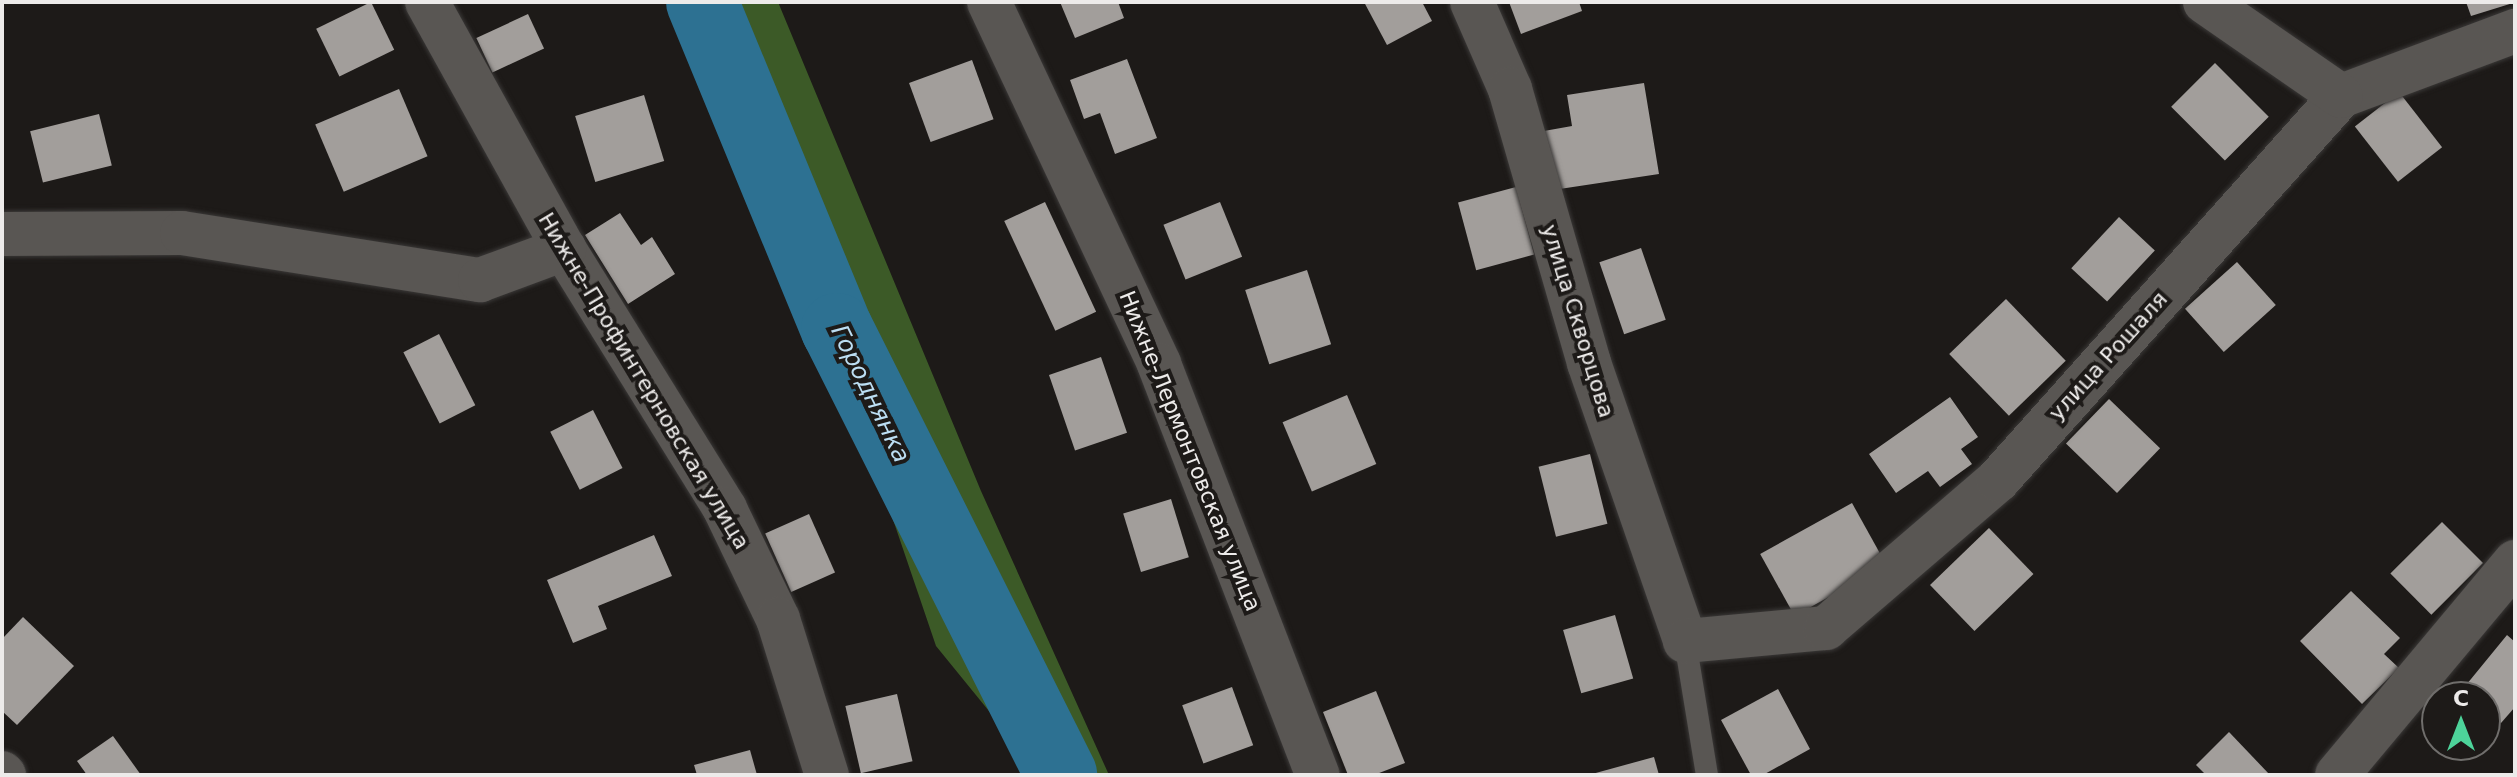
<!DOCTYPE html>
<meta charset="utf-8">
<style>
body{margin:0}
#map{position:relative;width:2517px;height:777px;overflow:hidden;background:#1d1a18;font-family:"DejaVu Sans",sans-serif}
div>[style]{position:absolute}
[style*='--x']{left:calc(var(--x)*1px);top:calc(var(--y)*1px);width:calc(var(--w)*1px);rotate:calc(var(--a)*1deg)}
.forest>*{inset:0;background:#3c5a27}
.river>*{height:72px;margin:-36px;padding:0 36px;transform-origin:36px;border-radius:36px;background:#2d7192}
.building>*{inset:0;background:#a29e9b;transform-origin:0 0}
.roads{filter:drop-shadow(0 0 2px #3a3837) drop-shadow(0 0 2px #3a3837)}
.service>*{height:22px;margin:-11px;padding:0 11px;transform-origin:11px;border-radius:11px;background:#595653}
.minor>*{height:44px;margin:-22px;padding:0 22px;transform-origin:22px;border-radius:22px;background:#595653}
span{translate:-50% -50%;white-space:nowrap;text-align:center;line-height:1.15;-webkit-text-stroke:8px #1d1a18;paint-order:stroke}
.street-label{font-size:22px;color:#edebea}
.water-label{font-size:24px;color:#bcdef3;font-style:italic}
.frame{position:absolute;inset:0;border:4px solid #edebea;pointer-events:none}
.north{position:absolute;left:2421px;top:681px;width:80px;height:80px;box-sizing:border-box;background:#1d1a18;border:2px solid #706e6c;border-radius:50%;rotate:0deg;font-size:22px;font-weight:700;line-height:32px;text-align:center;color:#edebea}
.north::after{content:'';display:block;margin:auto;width:28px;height:36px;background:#4dd39a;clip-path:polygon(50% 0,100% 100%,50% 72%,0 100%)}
</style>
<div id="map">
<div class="forest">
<div style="clip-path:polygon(692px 2px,778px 2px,981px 491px,1109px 775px,1041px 775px,936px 646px,869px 449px)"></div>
</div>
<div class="river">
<div style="--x:702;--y:2;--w:354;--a:67.6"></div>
<div style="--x:837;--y:329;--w:499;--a:63.3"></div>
</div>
<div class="building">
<div style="left:371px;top:2px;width:53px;height:61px;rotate:64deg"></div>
<div style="clip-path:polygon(1060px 2px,1118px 2px,1124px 18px,1075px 38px)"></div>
<div style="clip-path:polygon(1364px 2px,1422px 2px,1432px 21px,1387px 45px)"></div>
<div style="clip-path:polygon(1509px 2px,1579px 2px,1582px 11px,1521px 34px)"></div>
<div style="clip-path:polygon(2466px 2px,2513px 2px,2513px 3px,2471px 16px)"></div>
<div style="left:528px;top:14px;width:38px;height:57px;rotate:65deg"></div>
<div style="clip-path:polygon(1127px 59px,1157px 138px,1115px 154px,1100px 113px,1084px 119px,1070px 80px)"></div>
<div style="left:972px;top:60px;width:63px;height:67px;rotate:70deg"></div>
<div style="left:2215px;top:63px;width:76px;height:62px;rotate:45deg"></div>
<div style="clip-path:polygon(1644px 83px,1659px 174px,1553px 190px,1544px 131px,1572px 126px,1567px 95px)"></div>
<div style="left:399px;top:89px;width:73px;height:91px;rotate:67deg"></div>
<div style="left:2399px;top:92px;width:70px;height:56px;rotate:52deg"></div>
<div style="left:644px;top:95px;width:69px;height:72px;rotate:73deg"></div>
<div style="left:99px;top:114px;width:53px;height:71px;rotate:76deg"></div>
<div style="left:1516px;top:187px;width:70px;height:60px;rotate:75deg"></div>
<div style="left:1045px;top:202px;width:121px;height:45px;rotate:65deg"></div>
<div style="left:1220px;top:202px;width:59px;height:61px;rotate:68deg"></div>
<div style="clip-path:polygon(620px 213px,641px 245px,652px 237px,675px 274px,628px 304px,585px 235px)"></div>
<div style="left:2119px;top:217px;width:49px;height:70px;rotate:43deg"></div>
<div style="left:1641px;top:248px;width:76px;height:44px;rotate:71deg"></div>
<div style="left:2237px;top:262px;width:58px;height:70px;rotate:48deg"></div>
<div style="left:1307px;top:270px;width:78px;height:65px;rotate:72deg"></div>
<div style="left:2006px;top:299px;width:86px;height:79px;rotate:46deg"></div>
<div style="left:439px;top:334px;width:80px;height:40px;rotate:63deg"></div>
<div style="left:1101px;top:357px;width:80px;height:55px;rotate:71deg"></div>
<div style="left:1347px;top:395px;width:75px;height:70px;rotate:67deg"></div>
<div style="clip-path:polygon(1950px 397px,1978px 437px,1961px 449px,1972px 464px,1940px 487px,1928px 471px,1896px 493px,1869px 454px)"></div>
<div style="left:2109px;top:399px;width:71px;height:62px;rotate:44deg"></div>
<div style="left:593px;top:410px;width:65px;height:48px;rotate:63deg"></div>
<div style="left:1590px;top:454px;width:72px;height:53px;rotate:76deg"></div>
<div style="left:1171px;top:499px;width:61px;height:50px;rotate:73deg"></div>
<div style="left:1852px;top:503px;width:71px;height:105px;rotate:61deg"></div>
<div style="left:809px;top:514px;width:64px;height:48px;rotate:66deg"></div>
<div style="left:2442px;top:522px;width:58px;height:73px;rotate:45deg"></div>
<div style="left:1989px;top:528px;width:64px;height:82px;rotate:46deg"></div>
<div style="clip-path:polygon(654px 535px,672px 576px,598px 606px,607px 629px,573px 643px,547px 580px)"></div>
<div style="clip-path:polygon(2351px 591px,2400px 638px,2384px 654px,2399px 668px,2362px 704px,2300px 641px)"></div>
<div style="left:1615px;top:615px;width:66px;height:54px;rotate:74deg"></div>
<div style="clip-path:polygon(23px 617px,74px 666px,17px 725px,2px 711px,2px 639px)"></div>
<div style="clip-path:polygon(2507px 635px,2515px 642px,2515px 707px,2501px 723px,2485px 709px,2485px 697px,2470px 697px,2462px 690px)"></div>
<div style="left:1232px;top:687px;width:62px;height:53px;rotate:70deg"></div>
<div style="clip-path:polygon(1778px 689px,1810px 749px,1763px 775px,1751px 775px,1721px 720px)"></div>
<div style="clip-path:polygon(1376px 691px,1405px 763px,1374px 775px,1348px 775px,1323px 712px)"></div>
<div style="left:897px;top:694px;width:69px;height:53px;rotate:77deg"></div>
<div style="clip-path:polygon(2229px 732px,2270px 775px,2206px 775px,2196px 765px)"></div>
<div style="clip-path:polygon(113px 736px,141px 775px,87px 775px,77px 761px)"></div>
<div style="clip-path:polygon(750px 750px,757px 775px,697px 775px,694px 765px)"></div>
<div style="clip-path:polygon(1654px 757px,1659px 775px,1592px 775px,1592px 774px)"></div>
</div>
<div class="roads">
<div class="service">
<div style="--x:1685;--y:641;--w:136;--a:80.7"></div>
</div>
<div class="minor">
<div style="--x:427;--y:2;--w:282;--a:61"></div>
<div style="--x:564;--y:249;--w:306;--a:58.2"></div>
<div style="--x:725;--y:509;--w:122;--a:64.3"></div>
<div style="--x:778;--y:619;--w:164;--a:72.6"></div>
<div style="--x:989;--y:2;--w:400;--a:64.8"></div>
<div style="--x:1159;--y:364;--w:441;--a:68.9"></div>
<div style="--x:1472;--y:2;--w:95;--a:66.4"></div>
<div style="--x:1510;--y:89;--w:285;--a:73.9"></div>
<div style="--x:1589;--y:363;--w:294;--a:70.9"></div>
<div style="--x:1685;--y:641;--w:142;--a:-5.3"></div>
<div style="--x:1826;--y:628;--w:227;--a:-40.7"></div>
<div style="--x:1998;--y:480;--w:515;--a:-48.23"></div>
<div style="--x:2341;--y:96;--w:186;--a:-20.5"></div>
<div style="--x:2205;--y:2;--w:165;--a:34.7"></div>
<div style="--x:2;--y:234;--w:180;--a:-0.3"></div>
<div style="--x:182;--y:233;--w:302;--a:9"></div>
<div style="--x:480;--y:280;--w:90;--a:-20.3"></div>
<div style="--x:2;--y:773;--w:3;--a:45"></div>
<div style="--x:2337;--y:775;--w:278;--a:-50.1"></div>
</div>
</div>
<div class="street-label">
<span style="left:1578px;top:321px;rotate:73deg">улица Скворцова</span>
<span style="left:2108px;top:356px;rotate:-48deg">улица Рошаля</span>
<span style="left:644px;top:381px;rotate:59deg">Нижне-Профинтерновская улица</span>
<span style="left:1190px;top:451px;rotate:68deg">Нижне-Лермонтовская улица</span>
</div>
<div class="water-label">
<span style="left:870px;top:394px;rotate:64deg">Городнянка</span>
</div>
<div class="frame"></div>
<div class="north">С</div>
</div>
